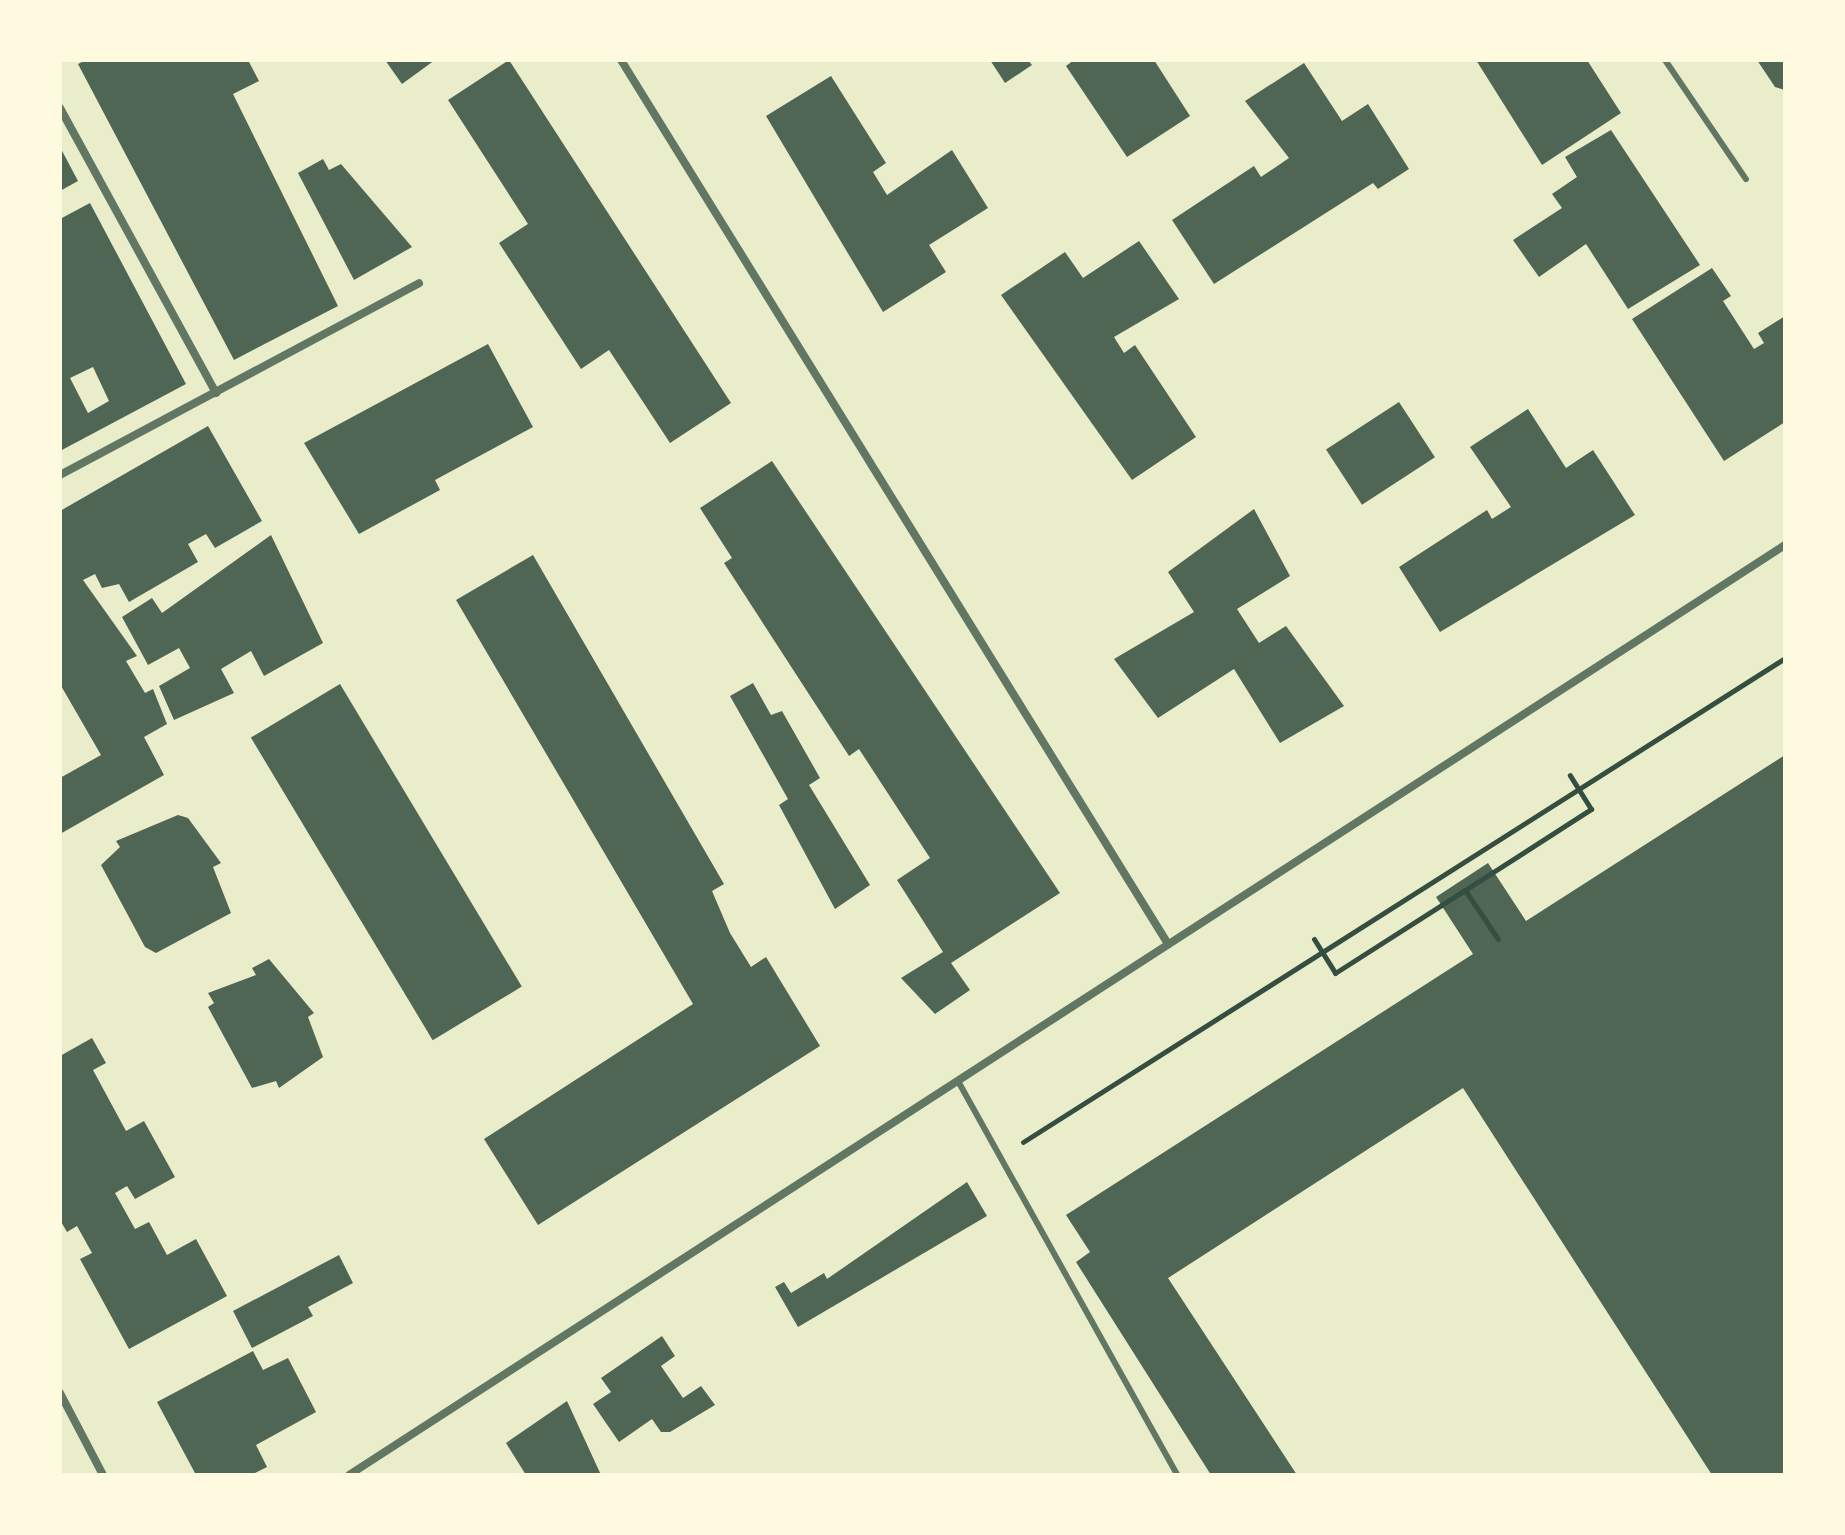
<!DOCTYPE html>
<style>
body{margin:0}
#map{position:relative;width:1845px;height:1535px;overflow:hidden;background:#e9edc9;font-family:"PT Sans Narrow",sans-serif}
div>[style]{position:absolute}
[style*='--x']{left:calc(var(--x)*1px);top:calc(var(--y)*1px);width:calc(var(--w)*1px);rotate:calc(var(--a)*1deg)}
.building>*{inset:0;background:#4f6655;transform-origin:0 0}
.path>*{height:5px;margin:-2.5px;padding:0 2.5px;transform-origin:2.5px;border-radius:2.5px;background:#344e41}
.service>*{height:6px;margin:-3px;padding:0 3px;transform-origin:3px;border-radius:3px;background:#617663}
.minor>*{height:8px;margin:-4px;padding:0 4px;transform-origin:4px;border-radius:4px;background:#617663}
span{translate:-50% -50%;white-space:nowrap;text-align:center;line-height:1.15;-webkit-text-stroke:7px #fefae0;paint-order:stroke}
.frame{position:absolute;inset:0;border:62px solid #fefae0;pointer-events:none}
</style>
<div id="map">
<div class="building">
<div style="clip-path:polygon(86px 60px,248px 60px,259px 81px,233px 94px,338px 306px,234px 360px,78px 64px)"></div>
<div style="clip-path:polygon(385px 60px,435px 60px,402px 84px)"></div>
<div style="clip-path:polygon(509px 60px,731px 403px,670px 443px,609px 350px,581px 369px,499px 243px,528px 224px,448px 100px)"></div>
<div style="clip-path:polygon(990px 60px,1028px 60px,1032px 65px,1005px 83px)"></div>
<div style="clip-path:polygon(1074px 60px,1154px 60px,1190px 116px,1127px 157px,1066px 66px)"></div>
<div style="clip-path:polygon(1476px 60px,1587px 60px,1621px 113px,1542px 165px)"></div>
<div style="clip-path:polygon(1757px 60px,1785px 60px,1785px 90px,1775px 87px)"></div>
<div style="clip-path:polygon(1304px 63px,1342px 121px,1368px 104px,1409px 169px,1378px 189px,1373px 183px,1214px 284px,1172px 220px,1254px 166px,1261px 177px,1289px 158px,1245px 101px)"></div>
<div style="clip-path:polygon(831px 76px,886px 163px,873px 172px,887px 195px,952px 150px,988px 208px,929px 245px,946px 272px,883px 312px,766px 116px)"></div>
<div style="clip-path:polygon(1611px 130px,1700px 265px,1628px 309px,1586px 244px,1539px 277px,1513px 240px,1562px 208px,1552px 194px,1577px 177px,1565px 157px)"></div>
<div style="clip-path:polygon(60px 147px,78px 181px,60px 191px)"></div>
<div style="clip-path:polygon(323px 159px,329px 170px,341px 164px,412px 247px,354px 280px,298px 173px)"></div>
<div style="clip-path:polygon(evenodd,90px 203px,186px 384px,60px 451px,60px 219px,90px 203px,93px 367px,109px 401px,88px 413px,70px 378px,93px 367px)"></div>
<div style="clip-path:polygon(1139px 241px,1179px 299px,1114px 337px,1124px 353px,1135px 345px,1196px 437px,1132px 480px,1001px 295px,1065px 252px,1083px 278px)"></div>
<div style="clip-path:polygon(1712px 268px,1731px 296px,1723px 301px,1754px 349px,1764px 343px,1758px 333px,1785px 316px,1785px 422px,1724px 461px,1632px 319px)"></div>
<div style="clip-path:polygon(488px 344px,533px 427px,435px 480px,440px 490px,359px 534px,304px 443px)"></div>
<div style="left:1399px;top:402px;width:66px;height:87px;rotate:57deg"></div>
<div style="clip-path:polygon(1528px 409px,1566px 468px,1593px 450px,1635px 515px,1440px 632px,1399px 567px,1487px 510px,1492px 519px,1511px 507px,1470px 447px)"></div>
<div style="clip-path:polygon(208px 426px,262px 521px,215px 548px,206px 534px,188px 544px,198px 562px,129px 602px,119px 584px,102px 588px,95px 574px,83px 580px,137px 656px,126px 661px,145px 693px,153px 689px,167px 724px,144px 737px,164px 775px,60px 834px,60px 778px,101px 755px,60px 684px,60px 511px)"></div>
<div style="clip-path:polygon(772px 461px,1060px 893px,951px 963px,970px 990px,935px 1014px,901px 978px,943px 952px,897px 880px,930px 858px,859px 749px,849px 756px,724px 563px,732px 558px,700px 508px)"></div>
<div style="clip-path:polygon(1254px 509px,1290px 576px,1237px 609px,1259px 643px,1286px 626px,1344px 706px,1280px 743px,1234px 669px,1158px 718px,1114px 659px,1194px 612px,1168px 572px)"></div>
<div style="clip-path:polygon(271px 535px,323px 643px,264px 676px,251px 651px,221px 669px,234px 693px,174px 720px,159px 686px,190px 668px,179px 648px,148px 665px,122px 617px,152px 598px,162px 613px)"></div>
<div style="clip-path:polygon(533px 555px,724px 884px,712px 891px,730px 933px,751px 967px,766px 957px,820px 1046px,538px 1225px,484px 1139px,693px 1004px,456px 600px)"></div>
<div style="clip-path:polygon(753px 683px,771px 715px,782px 711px,820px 778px,809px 785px,870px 885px,835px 909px,779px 805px,788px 799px,730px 696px)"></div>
<div style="left:340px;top:684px;width:353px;height:104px;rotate:59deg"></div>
<div style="clip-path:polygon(1785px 755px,1785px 1475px,1712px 1475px,1463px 1088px,1168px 1278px,1297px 1475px,1211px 1475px,1076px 1262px,1090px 1252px,1066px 1215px,1473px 954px,1436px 897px,1488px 863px,1526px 921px)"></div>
<div style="clip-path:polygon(178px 815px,188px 818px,221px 863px,213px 867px,231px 913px,156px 953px,145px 947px,101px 865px,120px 847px,116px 841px)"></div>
<div style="clip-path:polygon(269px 959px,314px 1013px,308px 1017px,323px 1057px,279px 1088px,276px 1081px,252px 1088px,208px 1007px,214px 1003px,208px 993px,256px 975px,252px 968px)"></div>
<div style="clip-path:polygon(92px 1038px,106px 1063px,93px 1070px,126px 1131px,144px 1121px,175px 1177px,135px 1199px,127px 1186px,115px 1193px,135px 1229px,149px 1222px,167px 1255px,196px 1239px,227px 1296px,129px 1349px,80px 1259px,92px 1253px,77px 1226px,67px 1232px,60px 1220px,60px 1056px)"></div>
<div style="clip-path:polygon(967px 1182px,987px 1216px,798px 1327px,775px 1287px,784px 1282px,791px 1293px,824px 1273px,827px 1279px)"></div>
<div style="clip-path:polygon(339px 1255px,353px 1283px,308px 1307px,313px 1316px,252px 1348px,233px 1311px)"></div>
<div style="clip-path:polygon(662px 1336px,675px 1356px,661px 1366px,683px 1398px,701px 1386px,715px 1405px,670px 1432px,661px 1432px,652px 1419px,619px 1442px,593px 1404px,611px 1392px,601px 1378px)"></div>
<div style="clip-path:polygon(253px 1351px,263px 1370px,288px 1358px,316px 1412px,256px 1445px,267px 1467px,251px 1475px,196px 1475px,157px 1402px)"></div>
<div style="clip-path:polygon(567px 1401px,601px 1475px,526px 1475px,506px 1443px)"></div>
</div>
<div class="path">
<div style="--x:1314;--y:939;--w:40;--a:58"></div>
<div style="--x:1335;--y:973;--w:154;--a:-32.6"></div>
<div style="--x:1498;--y:939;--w:59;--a:-124"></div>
<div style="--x:1465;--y:890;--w:150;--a:-32.7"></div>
<div style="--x:1591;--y:809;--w:40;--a:-122"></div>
<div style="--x:1023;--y:1142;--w:903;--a:-32.42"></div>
</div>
<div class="service">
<div style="--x:1665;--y:60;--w:144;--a:55.8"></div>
<div style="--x:958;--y:1081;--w:451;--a:60.9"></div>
</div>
<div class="minor">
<div style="--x:621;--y:60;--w:1040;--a:58.25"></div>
<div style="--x:60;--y:108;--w:325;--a:61.3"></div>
<div style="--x:60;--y:475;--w:407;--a:-28.1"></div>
<div style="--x:60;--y:1393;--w:93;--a:62.3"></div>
<div style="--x:349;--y:1475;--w:1711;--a:-32.93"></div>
</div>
<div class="frame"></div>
</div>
